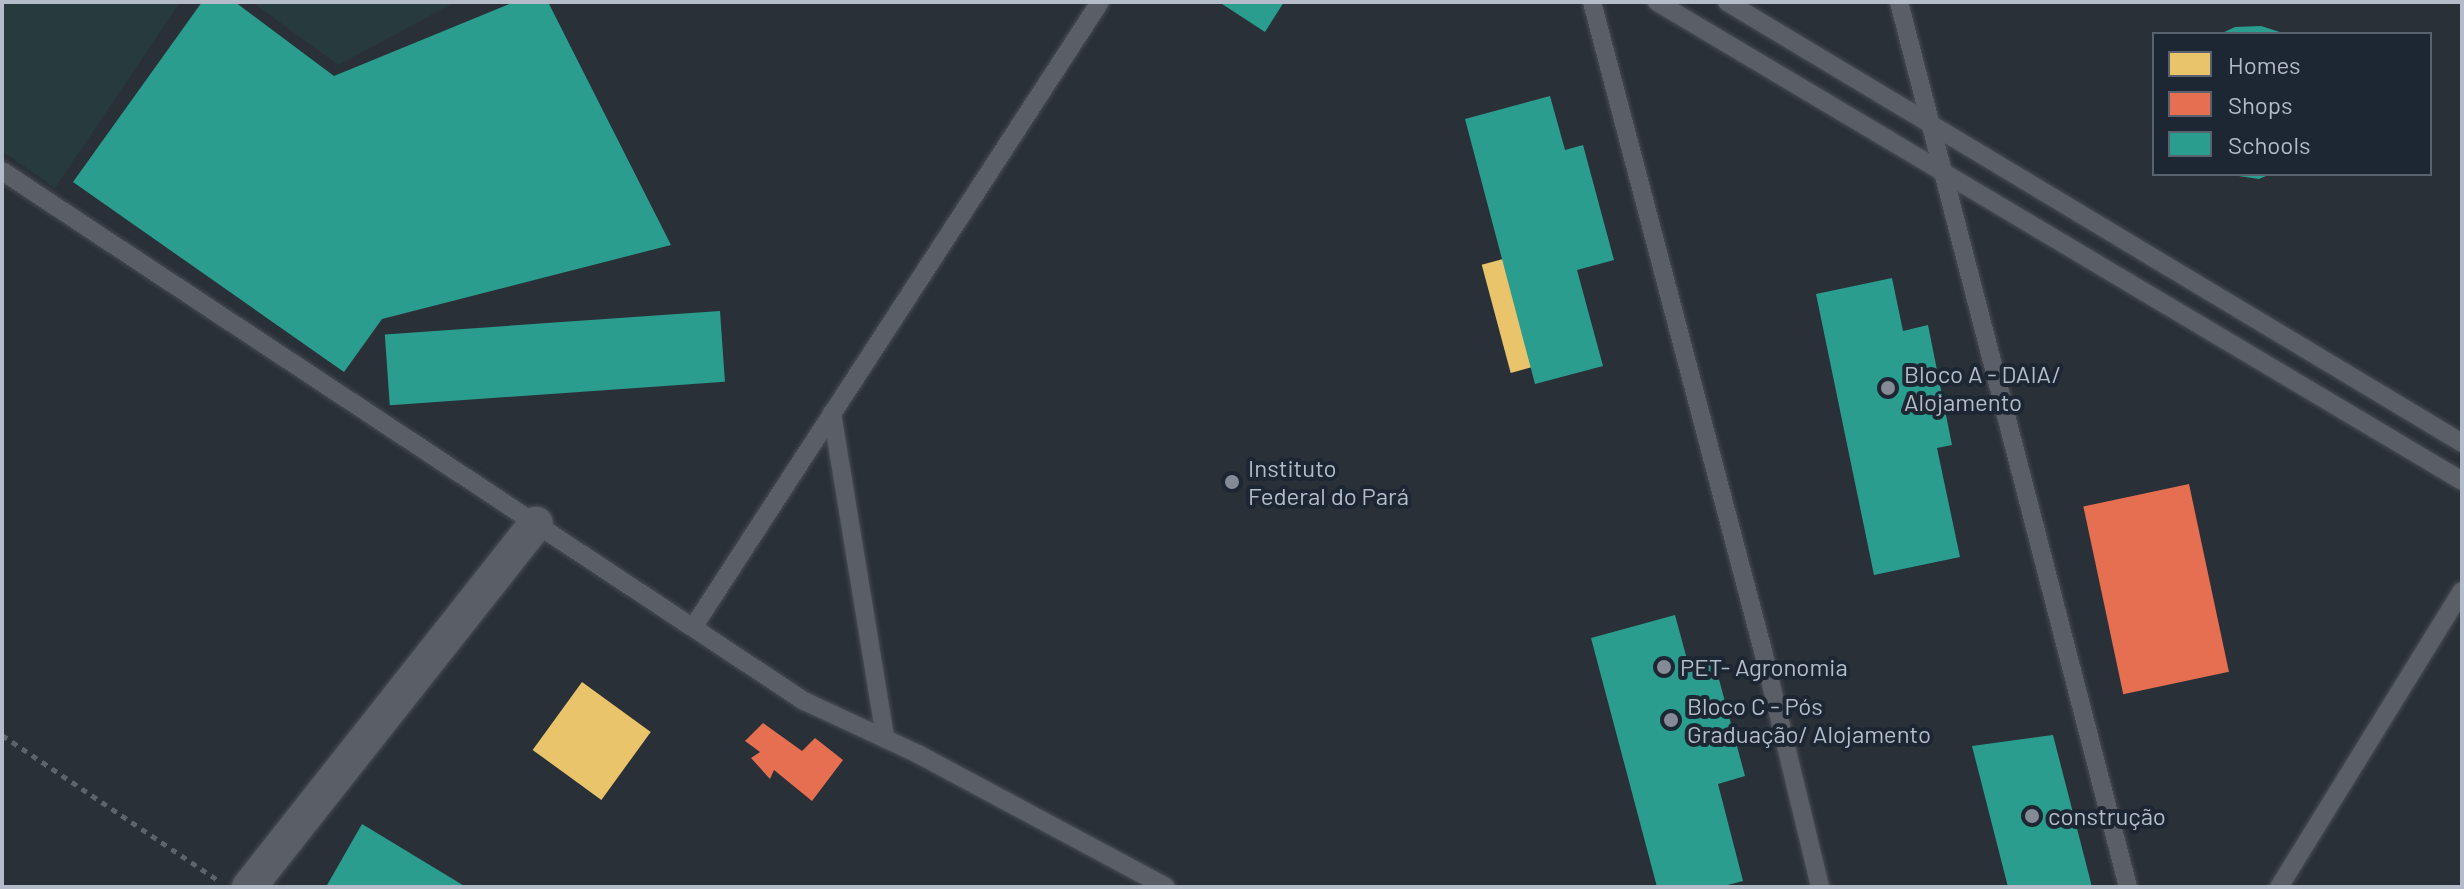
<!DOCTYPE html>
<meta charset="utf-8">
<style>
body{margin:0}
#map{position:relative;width:2464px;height:889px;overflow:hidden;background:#2a3038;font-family:Barlow,sans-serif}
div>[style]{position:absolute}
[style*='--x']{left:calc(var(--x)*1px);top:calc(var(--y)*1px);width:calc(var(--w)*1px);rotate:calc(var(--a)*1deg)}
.green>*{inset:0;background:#273a3e}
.homes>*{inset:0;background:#e9c46a;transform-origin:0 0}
.shops>*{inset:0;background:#e76f51;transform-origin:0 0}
.schools>*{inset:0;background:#2a9d8f;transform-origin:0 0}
.path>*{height:5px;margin-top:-2.5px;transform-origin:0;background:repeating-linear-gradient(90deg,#5d636a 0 6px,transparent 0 12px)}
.roads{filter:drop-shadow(0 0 2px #484c53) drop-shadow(0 0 2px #484c53)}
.service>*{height:18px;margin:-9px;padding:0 9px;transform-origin:9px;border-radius:9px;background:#5a5e66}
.minor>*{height:34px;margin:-17px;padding:0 17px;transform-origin:17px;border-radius:17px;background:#5a5e66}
.dots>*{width:22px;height:22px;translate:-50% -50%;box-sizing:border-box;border:4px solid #1d2633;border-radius:50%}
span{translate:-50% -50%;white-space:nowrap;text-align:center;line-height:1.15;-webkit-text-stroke:8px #1d2633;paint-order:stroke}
.poi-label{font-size:24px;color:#b4bcc9}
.left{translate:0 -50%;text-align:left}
.frame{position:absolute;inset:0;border:4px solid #b4bcc9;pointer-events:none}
.legend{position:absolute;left:2152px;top:32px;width:280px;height:144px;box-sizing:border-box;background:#1d2633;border:2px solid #59626f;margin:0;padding:10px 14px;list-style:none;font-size:24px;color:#b4bcc9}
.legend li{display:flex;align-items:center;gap:16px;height:40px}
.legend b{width:40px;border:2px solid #59626f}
</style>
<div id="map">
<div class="green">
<div style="clip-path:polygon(2px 2px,180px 2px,55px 188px,2px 151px)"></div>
<div style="clip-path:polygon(252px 2px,456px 2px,338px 65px)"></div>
</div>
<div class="homes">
<div style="left:1559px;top:244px;width:112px;height:80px;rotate:75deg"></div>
<div style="left:582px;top:682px;width:85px;height:84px;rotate:36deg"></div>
</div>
<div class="shops">
<div style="left:2189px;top:484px;width:192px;height:108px;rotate:78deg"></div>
<div style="clip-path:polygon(763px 723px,802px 751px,815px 738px,843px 760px,812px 801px,774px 770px,770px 779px,751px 758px,760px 752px,745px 741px)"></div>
</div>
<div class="schools">
<div style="clip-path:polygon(202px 2px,235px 2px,334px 76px,514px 2px,548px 2px,671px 245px,382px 319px,344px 372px,73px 182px)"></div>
<div style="clip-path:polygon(1219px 2px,1284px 2px,1265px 32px)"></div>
<div style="clip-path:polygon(2261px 26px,2286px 34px,2220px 34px,2235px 27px)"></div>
<div style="clip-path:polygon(1550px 96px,1565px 150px,1583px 145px,1614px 260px,1577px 270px,1603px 366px,1535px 384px,1465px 119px)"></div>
<div style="clip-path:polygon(2225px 174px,2271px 174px,2259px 179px)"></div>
<div style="clip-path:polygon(1892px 278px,1903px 331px,1928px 325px,1952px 445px,1937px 448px,1960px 557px,1874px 575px,1816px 294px)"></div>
<div style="left:720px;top:311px;width:71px;height:336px;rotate:86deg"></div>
<div style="clip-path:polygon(1675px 615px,1688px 663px,1713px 657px,1745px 776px,1718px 784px,1743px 881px,1720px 887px,1657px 887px,1591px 638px)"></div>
<div style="clip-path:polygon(2053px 735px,2092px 887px,2008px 887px,1972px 746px)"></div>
<div style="clip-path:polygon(362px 824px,466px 887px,326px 887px)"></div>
</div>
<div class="path">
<div style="--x:2;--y:735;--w:260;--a:33.9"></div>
</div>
<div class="roads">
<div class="service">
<div style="--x:1592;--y:2;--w:671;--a:75.24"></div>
<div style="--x:1763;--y:651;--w:243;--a:76.4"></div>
<div style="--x:1657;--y:2;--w:937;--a:30.75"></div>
<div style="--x:1727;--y:2;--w:857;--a:30.96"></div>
<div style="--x:1899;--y:2;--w:914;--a:75.49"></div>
<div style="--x:2;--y:171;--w:961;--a:33.46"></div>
<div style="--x:804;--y:701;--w:126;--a:24.9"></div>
<div style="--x:918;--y:754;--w:281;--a:28.2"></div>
<div style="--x:832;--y:413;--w:328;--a:80.7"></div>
<div style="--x:694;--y:626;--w:744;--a:-56.95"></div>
<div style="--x:2279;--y:887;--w:348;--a:-58.3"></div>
</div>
<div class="minor">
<div style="--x:249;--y:887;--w:463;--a:-51.7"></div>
</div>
</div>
<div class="dots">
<div style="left:1888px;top:388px;background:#848b96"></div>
<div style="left:1232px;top:482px;background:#848b96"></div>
<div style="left:1664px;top:667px;background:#848b96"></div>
<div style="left:1671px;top:720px;background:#848b96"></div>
<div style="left:2032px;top:816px;background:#848b96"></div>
</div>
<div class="poi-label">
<span class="left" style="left:1904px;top:388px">Bloco A - DAIA/<br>Alojamento</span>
<span class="left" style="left:1248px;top:482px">Instituto<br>Federal do Pará</span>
<span class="left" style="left:1680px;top:667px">PET- Agronomia</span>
<span class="left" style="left:1687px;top:720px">Bloco C - Pós<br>Graduação/ Alojamento</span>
<span class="left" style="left:2048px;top:816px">construção</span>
</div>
<div class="frame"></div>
<ul class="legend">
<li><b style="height:22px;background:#e9c46a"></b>Homes</li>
<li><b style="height:22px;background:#e76f51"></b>Shops</li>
<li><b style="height:22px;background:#2a9d8f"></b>Schools</li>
</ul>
</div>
